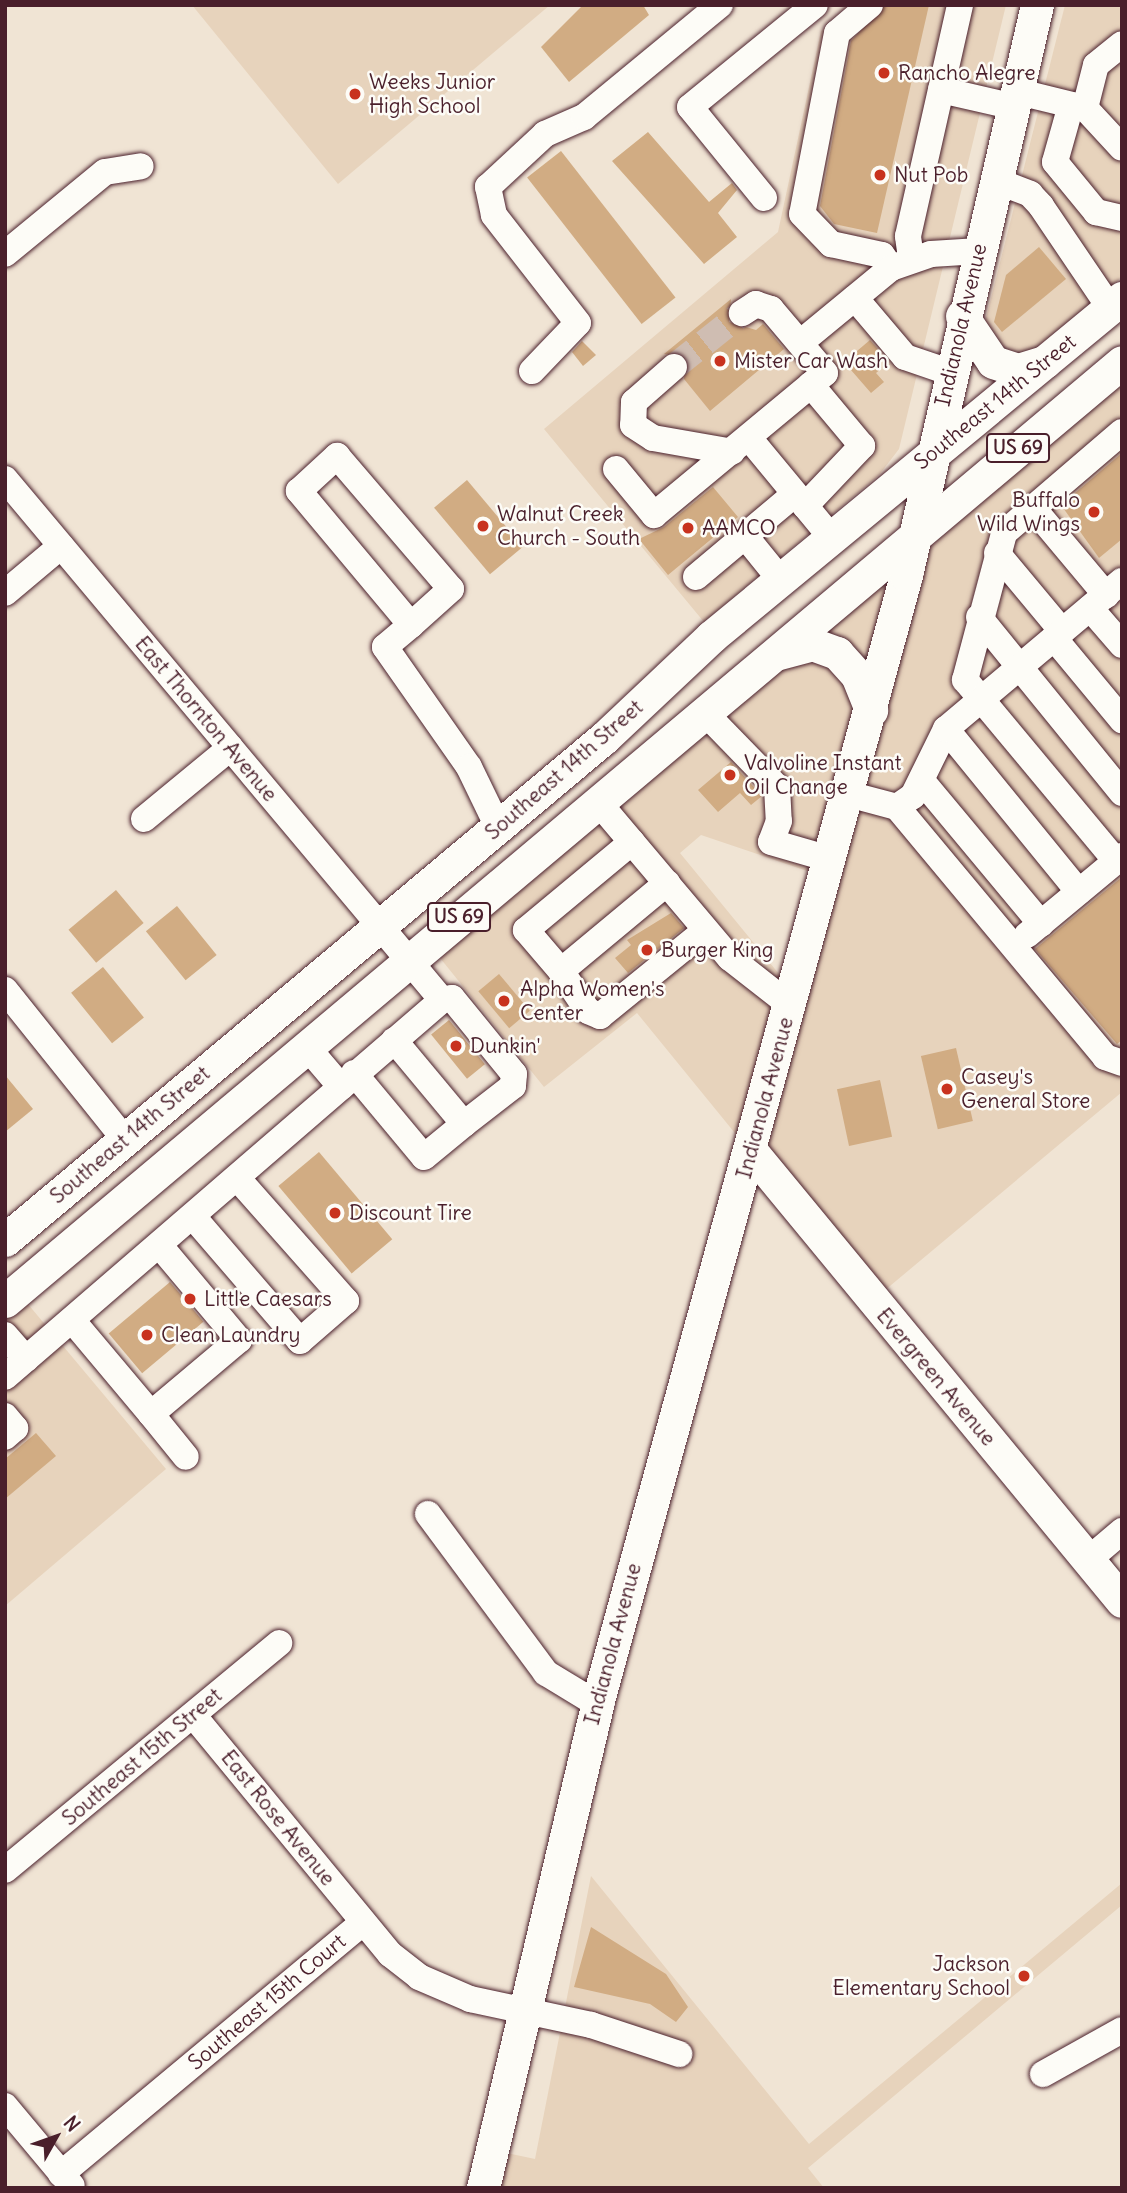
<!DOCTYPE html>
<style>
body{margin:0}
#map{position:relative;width:1127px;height:2193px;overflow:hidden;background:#f0e4d4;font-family:Delius,sans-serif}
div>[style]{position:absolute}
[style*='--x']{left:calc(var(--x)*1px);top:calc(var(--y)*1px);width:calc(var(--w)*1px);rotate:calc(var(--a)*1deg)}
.built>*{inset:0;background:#e7d3bc}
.building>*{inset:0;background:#d1ac83;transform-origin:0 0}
.minor-tunnel>*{height:26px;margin-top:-13px;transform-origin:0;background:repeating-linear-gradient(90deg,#cfbdb2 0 26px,transparent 0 39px)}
.roads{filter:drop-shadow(0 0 2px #4a1f2b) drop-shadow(0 0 2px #4a1f2b)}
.minor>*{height:26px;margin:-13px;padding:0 13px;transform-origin:13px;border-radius:13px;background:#fdfcf7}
.major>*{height:33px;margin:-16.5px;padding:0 16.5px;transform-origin:16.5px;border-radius:16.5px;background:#fdfcf7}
.dots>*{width:19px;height:19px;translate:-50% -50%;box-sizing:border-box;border:4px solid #fdfcf7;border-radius:50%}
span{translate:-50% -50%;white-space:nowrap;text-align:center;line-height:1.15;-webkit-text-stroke:5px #fdfcf7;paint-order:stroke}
.shield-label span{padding:2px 5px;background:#fdfcf7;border:2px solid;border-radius:5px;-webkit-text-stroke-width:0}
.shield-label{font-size:19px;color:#4a1f2b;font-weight:700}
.poi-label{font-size:21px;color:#4a1f2b}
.left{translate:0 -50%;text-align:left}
.right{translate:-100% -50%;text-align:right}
.street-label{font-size:21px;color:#4a1f2b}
.frame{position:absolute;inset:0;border:7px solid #4a1f2b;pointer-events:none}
.north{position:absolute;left:21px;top:2102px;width:70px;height:70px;-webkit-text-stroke:5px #fdfcf7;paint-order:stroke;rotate:50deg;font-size:19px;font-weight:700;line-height:28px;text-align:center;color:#4a1f2b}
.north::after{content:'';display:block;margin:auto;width:24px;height:32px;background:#4a1f2b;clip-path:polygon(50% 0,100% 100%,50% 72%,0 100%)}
</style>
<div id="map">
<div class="built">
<div style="clip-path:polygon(192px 5px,550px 5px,338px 184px)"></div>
<div style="clip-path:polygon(851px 5px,1006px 5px,899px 449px,879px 475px,704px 622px,544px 429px,778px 232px,821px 31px)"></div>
<div style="clip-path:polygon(1065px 5px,1122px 5px,1122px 277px,1032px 352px,1003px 356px,984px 328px,986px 318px)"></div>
<div style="clip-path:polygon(evenodd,1122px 364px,1122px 1092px,872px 1301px,637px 1013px,544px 1087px,428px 943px,1122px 364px,701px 835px,825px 877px,793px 991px,680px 853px,701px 835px)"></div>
<div style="clip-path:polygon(17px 1291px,166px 1469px,5px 1606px,5px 1301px)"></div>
<div style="clip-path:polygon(591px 1876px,809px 2144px,1122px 1883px,1122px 1905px,808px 2168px,824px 2188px,483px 2188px,489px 2149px,535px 2159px)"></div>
</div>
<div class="building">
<div style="clip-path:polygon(583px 5px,643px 5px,649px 15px,569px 82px,541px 47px)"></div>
<div style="clip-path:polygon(885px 5px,929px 5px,877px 233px,834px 224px,820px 206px,851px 41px)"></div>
<div style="clip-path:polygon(648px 132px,709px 202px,732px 183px,737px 190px,718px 213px,737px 237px,704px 264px,612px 161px)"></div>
<div style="left:561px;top:151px;width:186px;height:43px;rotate:52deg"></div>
<div style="clip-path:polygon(1039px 247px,1066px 279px,1002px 332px,994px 322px,1006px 275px)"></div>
<div style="clip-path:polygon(731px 299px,729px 322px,756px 330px,763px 324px,784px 349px,710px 411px,684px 379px,686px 357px,664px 354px)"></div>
<div style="clip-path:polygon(870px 340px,889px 362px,876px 373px,884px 382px,871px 393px,844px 362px)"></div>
<div style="clip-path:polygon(582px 341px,596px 355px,583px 366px,572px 352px)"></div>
<div style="clip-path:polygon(1122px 453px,1122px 539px,1099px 558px,1061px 505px)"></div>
<div style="left:467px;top:480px;width:87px;height:43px;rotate:50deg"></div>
<div style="clip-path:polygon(713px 487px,738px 517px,668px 575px,639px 539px,664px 527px)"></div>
<div style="clip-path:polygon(731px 762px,762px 796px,751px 805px,740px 793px,718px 812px,698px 790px)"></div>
<div style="clip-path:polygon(1122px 877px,1122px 1040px,1117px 1044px,1035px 949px)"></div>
<div style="left:116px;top:890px;width:43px;height:62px;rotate:50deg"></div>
<div style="left:177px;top:906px;width:63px;height:40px;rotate:51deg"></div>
<div style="clip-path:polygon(671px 913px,684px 928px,628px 973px,615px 958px,631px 945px,627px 940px)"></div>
<div style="left:103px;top:967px;width:65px;height:41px;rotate:51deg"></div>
<div style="left:499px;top:974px;width:48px;height:27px;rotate:50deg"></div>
<div style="left:449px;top:1020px;width:57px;height:23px;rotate:51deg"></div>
<div style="left:956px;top:1048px;width:75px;height:36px;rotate:77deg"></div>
<div style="clip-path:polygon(5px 1075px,33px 1109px,5px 1132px)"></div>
<div style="left:880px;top:1080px;width:58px;height:44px;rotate:78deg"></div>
<div style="left:319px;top:1152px;width:114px;height:53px;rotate:50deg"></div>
<div style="left:170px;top:1282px;width:52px;height:80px;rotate:50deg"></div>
<div style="clip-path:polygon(36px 1433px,56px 1456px,5px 1499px,5px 1459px)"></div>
<div style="clip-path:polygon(591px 1927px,666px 1974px,688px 2007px,676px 2022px,650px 2004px,574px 1987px)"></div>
</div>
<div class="minor-tunnel">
<div style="--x:674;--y:367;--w:87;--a:-38.5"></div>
</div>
<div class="roads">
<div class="minor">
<div style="--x:870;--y:5;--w:43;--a:139.7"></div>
<div style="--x:837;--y:33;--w:184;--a:100.9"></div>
<div style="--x:802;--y:214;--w:42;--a:46"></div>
<div style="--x:831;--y:244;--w:52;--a:12.2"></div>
<div style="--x:882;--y:255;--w:16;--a:55"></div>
<div style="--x:941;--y:90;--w:72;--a:12.9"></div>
<div style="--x:1015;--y:91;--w:72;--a:13.7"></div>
<div style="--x:1085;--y:108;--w:54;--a:47.2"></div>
<div style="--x:1071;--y:105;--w:59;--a:105.7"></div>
<div style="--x:1055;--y:162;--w:65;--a:50.6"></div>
<div style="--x:1096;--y:212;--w:27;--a:13"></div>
<div style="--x:1085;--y:108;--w:44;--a:-75.7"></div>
<div style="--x:1096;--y:65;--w:33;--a:-39"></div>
<div style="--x:994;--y:180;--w:39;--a:21"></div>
<div style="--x:1030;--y:194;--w:16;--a:47"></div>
<div style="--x:1041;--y:206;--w:123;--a:55.9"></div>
<div style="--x:764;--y:198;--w:117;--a:-129.1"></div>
<div style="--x:690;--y:107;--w:161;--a:-39.2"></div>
<div style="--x:5;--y:254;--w:129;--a:-39.4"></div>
<div style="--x:105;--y:172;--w:36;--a:-9"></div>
<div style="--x:911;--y:258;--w:22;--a:-98"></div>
<div style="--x:908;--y:236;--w:237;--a:-77.3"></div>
<div style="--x:855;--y:298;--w:77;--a:49.7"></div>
<div style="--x:905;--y:357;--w:46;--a:18.8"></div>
<div style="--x:800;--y:343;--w:118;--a:-39.5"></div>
<div style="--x:891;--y:268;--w:42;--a:-19.3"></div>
<div style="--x:931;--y:254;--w:48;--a:-3.6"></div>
<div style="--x:674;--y:367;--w:53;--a:138.8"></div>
<div style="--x:634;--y:402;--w:23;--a:92"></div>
<div style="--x:633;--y:425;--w:24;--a:33"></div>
<div style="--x:653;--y:438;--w:80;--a:10"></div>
<div style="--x:532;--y:371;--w:66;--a:-46.2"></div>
<div style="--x:578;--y:323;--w:137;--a:-127.9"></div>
<div style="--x:494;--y:215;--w:29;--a:-102"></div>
<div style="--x:488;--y:187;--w:78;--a:-42.9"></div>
<div style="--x:545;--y:134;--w:43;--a:-23.6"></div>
<div style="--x:584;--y:117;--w:176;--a:-39.5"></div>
<div style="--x:749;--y:438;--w:129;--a:50.4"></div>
<div style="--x:616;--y:469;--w:60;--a:50.4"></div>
<div style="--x:654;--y:515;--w:222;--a:-39.7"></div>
<div style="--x:825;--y:373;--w:84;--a:-130.2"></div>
<div style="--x:771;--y:309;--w:16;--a:-162"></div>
<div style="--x:756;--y:304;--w:17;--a:147"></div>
<div style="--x:5;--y:479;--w:680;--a:50.01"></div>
<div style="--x:442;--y:1000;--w:577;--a:139.22"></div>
<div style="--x:805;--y:506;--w:83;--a:-46.5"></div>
<div style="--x:862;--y:446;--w:80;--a:-129.9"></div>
<div style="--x:1033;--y:508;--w:114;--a:50"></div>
<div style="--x:745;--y:536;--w:55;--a:50.9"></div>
<div style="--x:997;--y:553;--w:102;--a:50.2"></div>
<div style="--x:696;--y:577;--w:129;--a:-40"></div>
<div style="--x:5;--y:593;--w:73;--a:-40"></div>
<div style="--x:1090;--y:608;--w:49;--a:49.1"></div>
<div style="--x:979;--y:617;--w:227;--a:50.9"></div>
<div style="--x:411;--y:625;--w:175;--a:-129.9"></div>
<div style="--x:299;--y:491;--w:52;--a:-42.6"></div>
<div style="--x:337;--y:456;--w:175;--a:49.4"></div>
<div style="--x:451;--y:589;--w:54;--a:138"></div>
<div style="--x:411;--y:625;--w:34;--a:140"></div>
<div style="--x:385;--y:647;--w:146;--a:55"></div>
<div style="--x:469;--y:767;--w:67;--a:64.2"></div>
<div style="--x:1054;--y:638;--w:107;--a:50.3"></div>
<div style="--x:705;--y:713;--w:103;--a:45.8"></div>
<div style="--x:777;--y:787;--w:34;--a:87"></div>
<div style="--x:779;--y:821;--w:22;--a:111"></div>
<div style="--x:771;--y:842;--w:61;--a:16.1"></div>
<div style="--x:946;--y:729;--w:210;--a:50.8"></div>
<div style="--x:922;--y:781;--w:186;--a:50.2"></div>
<div style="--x:848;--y:794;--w:51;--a:14.9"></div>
<div style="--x:897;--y:807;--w:19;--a:-35"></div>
<div style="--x:913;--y:796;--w:75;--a:-63.8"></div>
<div style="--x:946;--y:729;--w:230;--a:-40.1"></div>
<div style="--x:598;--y:802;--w:204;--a:49.8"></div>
<div style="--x:730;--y:958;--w:76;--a:38.1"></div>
<div style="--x:897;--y:807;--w:325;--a:50.2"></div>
<div style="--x:1105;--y:1057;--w:18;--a:19"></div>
<div style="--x:144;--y:819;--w:112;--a:-39.5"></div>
<div style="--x:632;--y:842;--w:138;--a:140.3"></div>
<div style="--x:526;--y:930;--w:54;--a:49.5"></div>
<div style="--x:561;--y:971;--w:138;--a:-39.7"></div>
<div style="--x:1116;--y:861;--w:236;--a:-129.8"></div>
<div style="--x:965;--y:680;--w:152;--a:-75.1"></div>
<div style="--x:1004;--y:533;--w:155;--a:-40.6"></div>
<div style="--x:1027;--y:935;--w:124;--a:-39.7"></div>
<div style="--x:561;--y:971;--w:48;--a:56"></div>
<div style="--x:588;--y:1011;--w:13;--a:23"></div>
<div style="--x:600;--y:1016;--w:136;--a:-39.1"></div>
<div style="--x:5;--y:990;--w:192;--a:51.3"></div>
<div style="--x:442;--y:1000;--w:10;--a:-11"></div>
<div style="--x:452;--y:998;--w:98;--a:50.8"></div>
<div style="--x:514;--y:1074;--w:12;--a:95"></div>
<div style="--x:513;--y:1086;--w:62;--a:142.2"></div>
<div style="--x:306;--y:1046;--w:54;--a:49.5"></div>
<div style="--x:354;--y:1073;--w:109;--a:50.2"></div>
<div style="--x:424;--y:1157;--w:52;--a:-39.5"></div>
<div style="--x:464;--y:1124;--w:109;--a:-129.8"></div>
<div style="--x:195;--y:1219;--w:161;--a:49.3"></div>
<div style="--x:300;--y:1341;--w:61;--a:-41"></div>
<div style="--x:346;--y:1301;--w:164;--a:-131.5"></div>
<div style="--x:72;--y:1320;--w:123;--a:50"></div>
<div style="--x:151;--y:1414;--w:115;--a:-40.1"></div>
<div style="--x:239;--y:1340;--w:121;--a:-130"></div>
<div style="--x:5;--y:1335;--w:32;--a:49"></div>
<div style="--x:151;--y:1414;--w:55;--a:50.9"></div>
<div style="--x:5;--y:1416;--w:16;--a:50"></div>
<div style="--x:15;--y:1428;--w:13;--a:138"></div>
<div style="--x:428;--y:1514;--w:198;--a:53.4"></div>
<div style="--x:546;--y:1673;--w:60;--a:31.3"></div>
<div style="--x:1088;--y:1560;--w:45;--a:-40.5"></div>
<div style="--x:193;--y:1715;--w:310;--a:50.5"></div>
<div style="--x:390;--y:1954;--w:37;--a:38"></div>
<div style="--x:419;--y:1977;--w:56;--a:23.3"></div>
<div style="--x:470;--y:1999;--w:124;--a:12.1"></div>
<div style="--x:591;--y:2025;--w:93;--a:18.2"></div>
<div style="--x:5;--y:1870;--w:356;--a:-39.6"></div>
<div style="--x:1043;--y:2074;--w:90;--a:-29.1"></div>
<div style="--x:5;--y:2106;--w:104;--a:50.1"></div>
<div style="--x:61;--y:2174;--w:393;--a:-39.8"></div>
</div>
<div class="major">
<div style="--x:962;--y:316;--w:55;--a:56"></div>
<div style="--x:993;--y:362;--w:26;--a:18"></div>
<div style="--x:1018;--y:370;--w:28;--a:-17"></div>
<div style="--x:779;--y:653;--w:34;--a:-15"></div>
<div style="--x:812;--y:644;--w:27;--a:20"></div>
<div style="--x:837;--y:653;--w:30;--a:48"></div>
<div style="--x:857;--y:675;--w:38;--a:68"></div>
<div style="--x:751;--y:1151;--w:583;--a:50.5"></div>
<div style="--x:5;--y:1240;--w:782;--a:-39.97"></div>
<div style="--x:604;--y:738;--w:147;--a:-43.3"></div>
<div style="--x:711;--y:637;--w:533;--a:-39.52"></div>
<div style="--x:5;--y:1301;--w:1459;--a:-40.05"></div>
<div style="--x:483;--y:2188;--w:497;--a:-76.7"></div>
<div style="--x:597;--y:1704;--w:1171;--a:-74.69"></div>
<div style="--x:906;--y:575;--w:585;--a:-77.06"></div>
</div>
</div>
<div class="dots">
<div style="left:884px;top:73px;background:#c8321e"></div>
<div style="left:355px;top:94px;background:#c8321e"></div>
<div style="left:880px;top:175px;background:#c8321e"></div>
<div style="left:720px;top:361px;background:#c8321e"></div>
<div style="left:1094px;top:512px;background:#c8321e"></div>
<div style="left:483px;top:526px;background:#c8321e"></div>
<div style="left:688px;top:528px;background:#c8321e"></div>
<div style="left:730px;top:775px;background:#c8321e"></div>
<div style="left:647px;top:950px;background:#c8321e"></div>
<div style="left:504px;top:1001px;background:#c8321e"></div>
<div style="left:456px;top:1046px;background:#c8321e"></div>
<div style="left:947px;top:1089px;background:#c8321e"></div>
<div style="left:335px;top:1213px;background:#c8321e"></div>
<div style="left:190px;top:1299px;background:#c8321e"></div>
<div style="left:147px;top:1335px;background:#c8321e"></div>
<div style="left:1024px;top:1976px;background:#c8321e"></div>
</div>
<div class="shield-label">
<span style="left:1018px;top:448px">US 69</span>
<span style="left:459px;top:917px">US 69</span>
</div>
<div class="poi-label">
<span class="left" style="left:898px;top:73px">Rancho Alegre</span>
<span class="left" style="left:369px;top:94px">Weeks Junior<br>High School</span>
<span class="left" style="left:894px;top:175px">Nut Pob</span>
<span class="left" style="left:734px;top:361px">Mister Car Wash</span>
<span class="right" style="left:1080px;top:512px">Buffalo<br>Wild Wings</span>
<span class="left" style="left:497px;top:526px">Walnut Creek<br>Church - South</span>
<span class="left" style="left:702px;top:528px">AAMCO</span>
<span class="left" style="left:744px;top:775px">Valvoline Instant<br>Oil Change</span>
<span class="left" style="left:661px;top:950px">Burger King</span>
<span class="left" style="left:520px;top:1001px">Alpha Women's<br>Center</span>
<span class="left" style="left:470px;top:1046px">Dunkin'</span>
<span class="left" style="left:961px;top:1089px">Casey's<br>General Store</span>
<span class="left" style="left:349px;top:1213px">Discount Tire</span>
<span class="left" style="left:204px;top:1299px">Little Caesars</span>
<span class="left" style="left:161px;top:1335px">Clean Laundry</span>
<span class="right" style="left:1010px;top:1976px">Jackson<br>Elementary School</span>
</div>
<div class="street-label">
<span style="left:961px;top:325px;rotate:-77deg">Indianola Avenue</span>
<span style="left:995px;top:402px;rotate:-39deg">Southeast 14th Street</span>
<span style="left:206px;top:719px;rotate:50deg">East Thornton Avenue</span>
<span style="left:564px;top:770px;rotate:-41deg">Southeast 14th Street</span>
<span style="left:765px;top:1098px;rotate:-75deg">Indianola Avenue</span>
<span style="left:130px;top:1135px;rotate:-40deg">Southeast 14th Street</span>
<span style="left:936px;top:1377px;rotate:50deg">Evergreen Avenue</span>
<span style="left:613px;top:1644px;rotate:-75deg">Indianola Avenue</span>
<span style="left:142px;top:1757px;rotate:-40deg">Southeast 15th Street</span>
<span style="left:278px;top:1818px;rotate:51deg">East Rose Avenue</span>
<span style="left:267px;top:2002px;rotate:-40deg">Southeast 15th Court</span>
</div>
<div class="frame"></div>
<div class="north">N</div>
</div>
